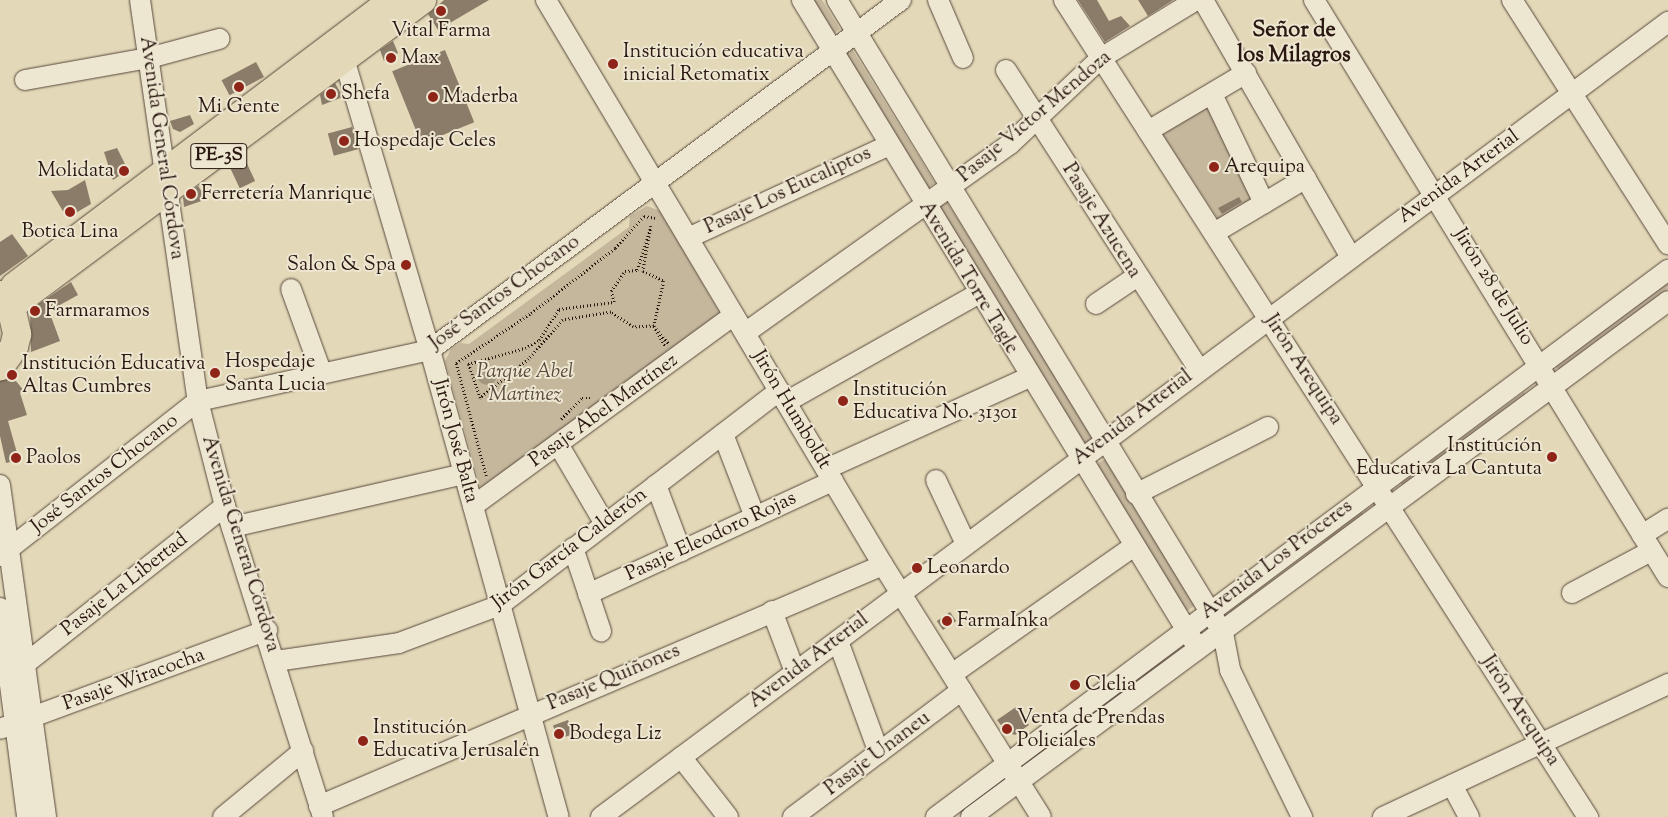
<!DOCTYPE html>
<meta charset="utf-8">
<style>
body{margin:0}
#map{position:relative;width:1668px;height:817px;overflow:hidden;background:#e3d8b8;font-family:"Sorts Mill Goudy",serif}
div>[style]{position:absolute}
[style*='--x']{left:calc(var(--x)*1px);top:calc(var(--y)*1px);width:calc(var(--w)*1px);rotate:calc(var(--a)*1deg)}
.green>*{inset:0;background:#c4b79c;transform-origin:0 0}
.water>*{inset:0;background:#a4977f}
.round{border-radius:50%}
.building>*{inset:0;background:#8a7c68;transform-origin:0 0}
.path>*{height:2.5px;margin-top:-1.25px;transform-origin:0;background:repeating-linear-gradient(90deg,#2a1811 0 1px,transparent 0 3.5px)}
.roads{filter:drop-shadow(0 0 1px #58483b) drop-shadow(0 0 1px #58483b)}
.minor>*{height:20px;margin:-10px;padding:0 10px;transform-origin:10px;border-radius:10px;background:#ede6d1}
.major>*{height:25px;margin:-12.5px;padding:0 12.5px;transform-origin:12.5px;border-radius:12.5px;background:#e3d8b8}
.highway>*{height:28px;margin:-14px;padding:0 14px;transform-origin:14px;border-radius:14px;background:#e3d8b8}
.dots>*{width:14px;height:14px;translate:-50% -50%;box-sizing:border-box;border:2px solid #ede6d1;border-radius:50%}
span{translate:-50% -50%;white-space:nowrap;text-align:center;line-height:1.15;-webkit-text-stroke:4px #ede6d1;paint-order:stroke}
.shield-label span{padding:1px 4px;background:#ede6d1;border:1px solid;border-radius:4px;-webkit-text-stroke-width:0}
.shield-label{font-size:19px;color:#2a1811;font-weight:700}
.poi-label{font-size:20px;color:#2a1811}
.left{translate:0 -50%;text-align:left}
.right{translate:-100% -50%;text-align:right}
.street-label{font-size:20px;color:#2a1811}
.park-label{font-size:20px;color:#58483b;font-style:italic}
.quarter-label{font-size:22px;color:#2a1811;font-weight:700}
</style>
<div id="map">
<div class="green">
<div style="clip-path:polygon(807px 0,822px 0,840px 29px,829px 38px)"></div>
<div style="clip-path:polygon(852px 49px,935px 183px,921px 193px,840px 55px)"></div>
<div style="clip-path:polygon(1209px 100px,1259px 200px,1219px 221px,1163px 135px)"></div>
<div style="left:947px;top:202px;width:280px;height:17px;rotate:58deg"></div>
<div style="clip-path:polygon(647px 206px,660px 211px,721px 315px,490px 490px,480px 486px,445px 361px,451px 349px,460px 343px,469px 344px,629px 227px,630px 216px)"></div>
<div style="clip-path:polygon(1668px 283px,1668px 289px,1560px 370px,1554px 366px)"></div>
<div style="clip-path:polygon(1524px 392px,1527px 395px,1405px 487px,1400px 483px)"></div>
<div style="left:1105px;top:459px;width:172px;height:18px;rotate:58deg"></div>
<div style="left:1361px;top:511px;width:6px;height:160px;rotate:51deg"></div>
<div style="clip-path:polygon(1163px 657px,1166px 661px,1036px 760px,1032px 755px)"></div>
</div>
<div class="water">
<div class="round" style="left:477px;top:365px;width:20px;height:20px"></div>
</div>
<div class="building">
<div style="clip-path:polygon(444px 0,489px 0,438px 30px,428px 14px)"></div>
<div style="clip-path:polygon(1078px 0,1097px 0,1109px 21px,1121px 16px,1130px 26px,1105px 42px)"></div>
<div style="clip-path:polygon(1138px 0,1173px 0,1148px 16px)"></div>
<div style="clip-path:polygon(393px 41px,398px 53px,384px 61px,380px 50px)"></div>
<div style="left:445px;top:50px;width:78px;height:57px;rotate:68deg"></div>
<div style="left:256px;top:62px;width:17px;height:39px;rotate:62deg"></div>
<div style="clip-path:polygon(335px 83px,343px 97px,322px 105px,320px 95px)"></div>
<div style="clip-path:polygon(190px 115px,194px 124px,180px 132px,173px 129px,170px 121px)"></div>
<div style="left:352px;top:127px;width:23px;height:25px;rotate:75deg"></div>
<div style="clip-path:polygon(117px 148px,128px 170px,113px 180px,104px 152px)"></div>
<div style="left:242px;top:153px;width:31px;height:17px;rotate:65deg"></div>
<div style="clip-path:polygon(85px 180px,91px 204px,67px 218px,51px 191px,68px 190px)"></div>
<div style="clip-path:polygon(198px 186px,207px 199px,184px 207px,183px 197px)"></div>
<div style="clip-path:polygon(1239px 197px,1242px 202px,1222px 214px,1218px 208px)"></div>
<div style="clip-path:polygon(12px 234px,28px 256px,0 276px,0 242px)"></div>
<div style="clip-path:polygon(71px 282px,78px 295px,49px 311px,60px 341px,31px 352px,30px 310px)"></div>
<div style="clip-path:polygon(12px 376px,24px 391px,20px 393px,27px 415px,8px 421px,19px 460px,6px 463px,0 436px,0 381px)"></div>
<div style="left:950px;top:612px;width:11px;height:16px;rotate:56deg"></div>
<div style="clip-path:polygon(1016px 707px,1029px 725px,1015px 735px,1006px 732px,997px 720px)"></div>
<div style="left:568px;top:720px;width:15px;height:16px;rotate:70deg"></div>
</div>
<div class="path">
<div style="--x:654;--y:326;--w:23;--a:50"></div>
<div style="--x:654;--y:326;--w:21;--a:177"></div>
<div style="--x:633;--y:327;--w:27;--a:-146"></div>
<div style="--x:611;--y:312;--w:49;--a:170.5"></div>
<div style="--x:563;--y:320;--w:52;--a:131.1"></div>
<div style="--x:529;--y:359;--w:63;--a:141.5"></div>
<div style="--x:480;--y:398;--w:36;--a:-109"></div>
<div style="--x:468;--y:364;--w:59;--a:-15.7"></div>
<div style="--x:525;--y:348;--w:16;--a:-30"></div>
<div style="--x:539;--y:340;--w:37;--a:-57"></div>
<div style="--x:559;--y:309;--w:55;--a:-7.3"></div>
<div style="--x:614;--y:302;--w:11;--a:-105"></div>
<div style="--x:611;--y:291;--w:24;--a:-55"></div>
<div style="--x:625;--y:271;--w:12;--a:-5"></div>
<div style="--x:637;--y:270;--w:46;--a:-72.3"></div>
<div style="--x:651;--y:226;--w:46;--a:100.1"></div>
<div style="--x:643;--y:271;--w:23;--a:25"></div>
<div style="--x:664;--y:281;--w:46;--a:102.5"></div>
<div style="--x:654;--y:326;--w:23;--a:61"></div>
<div style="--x:561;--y:419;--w:30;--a:-45"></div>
<div style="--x:582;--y:398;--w:9;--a:0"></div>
<div style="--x:486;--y:476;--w:117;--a:-104.9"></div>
<div style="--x:456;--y:363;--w:90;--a:-33.7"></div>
<div style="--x:531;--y:313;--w:106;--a:-37.7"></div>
<div style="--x:615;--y:248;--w:43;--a:-47.8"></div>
<div style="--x:644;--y:216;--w:12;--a:9"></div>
</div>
<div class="roads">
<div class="minor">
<div style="--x:140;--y:0;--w:405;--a:81.8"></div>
<div style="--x:198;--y:401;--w:108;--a:75.6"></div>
<div style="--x:225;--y:506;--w:326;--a:72.5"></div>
<div style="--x:546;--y:0;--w:658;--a:59.19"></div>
<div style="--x:883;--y:565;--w:297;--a:57.9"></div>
<div style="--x:802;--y:0;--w:749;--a:58.6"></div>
<div style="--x:837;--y:0;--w:741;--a:58.63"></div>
<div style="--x:1223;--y:633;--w:38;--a:79"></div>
<div style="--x:1230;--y:670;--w:164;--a:63.9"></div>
<div style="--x:938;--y:0;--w:63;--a:66.7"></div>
<div style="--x:1064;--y:0;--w:971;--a:57.33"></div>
<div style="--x:1203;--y:0;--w:297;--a:60.1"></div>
<div style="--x:1314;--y:0;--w:677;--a:58.47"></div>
<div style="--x:1512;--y:0;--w:290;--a:57.4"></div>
<div style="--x:340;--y:45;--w:318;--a:73.6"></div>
<div style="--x:430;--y:350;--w:484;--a:74.6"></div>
<div style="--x:1006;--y:70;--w:356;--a:57.2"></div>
<div style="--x:25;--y:80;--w:126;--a:-10.1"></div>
<div style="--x:149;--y:58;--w:73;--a:-15.2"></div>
<div style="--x:1212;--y:94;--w:121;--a:64.5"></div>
<div style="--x:1148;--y:131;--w:114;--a:-30.6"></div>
<div style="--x:1214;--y:233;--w:107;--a:-30.9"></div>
<div style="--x:688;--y:238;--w:221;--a:-24.8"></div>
<div style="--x:291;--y:289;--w:90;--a:70"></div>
<div style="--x:1096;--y:304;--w:48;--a:-34"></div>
<div style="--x:745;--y:333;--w:325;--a:-35.5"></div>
<div style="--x:1010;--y:144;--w:125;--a:-43.4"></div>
<div style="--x:1101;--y:58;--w:111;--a:-31.4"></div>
<div style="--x:786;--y:402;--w:220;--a:-29.4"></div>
<div style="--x:723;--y:434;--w:89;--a:68.9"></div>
<div style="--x:558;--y:444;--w:93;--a:59.6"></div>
<div style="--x:826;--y:469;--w:222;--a:-24.3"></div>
<div style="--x:936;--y:480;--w:71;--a:64.9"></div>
<div style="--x:0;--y:485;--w:335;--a:82.1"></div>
<div style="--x:656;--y:485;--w:71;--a:69.3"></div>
<div style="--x:1136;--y:494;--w:148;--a:-26.9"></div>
<div style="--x:473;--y:506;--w:323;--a:-36.2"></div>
<div style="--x:232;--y:527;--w:238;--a:-12.9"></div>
<div style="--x:1642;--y:535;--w:31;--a:-32"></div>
<div style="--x:573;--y:548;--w:88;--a:71.4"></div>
<div style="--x:0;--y:556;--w:251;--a:-38.1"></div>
<div style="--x:198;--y:401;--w:238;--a:-12.4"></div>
<div style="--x:430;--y:350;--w:587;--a:-36.62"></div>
<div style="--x:1572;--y:593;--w:89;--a:-28"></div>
<div style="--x:588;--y:594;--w:270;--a:-24.8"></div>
<div style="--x:0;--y:608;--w:211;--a:82.6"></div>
<div style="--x:772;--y:611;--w:65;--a:69.3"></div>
<div style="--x:838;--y:641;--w:119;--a:69.9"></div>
<div style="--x:276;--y:661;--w:124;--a:-8.3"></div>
<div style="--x:399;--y:643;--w:108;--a:-20.6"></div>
<div style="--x:500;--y:605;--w:352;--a:-37.5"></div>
<div style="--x:25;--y:664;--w:255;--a:-38.3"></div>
<div style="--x:952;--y:674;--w:221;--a:-35.1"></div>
<div style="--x:0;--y:729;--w:285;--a:-20.3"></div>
<div style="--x:681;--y:757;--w:76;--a:51.9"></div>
<div style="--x:1452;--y:785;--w:36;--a:62"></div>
<div style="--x:319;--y:806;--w:613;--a:-23.14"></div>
<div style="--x:223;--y:817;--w:104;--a:-39.5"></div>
<div style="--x:601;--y:817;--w:1331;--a:-36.69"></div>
<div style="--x:793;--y:817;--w:211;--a:-36.9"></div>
<div style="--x:936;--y:817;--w:914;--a:-36.77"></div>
<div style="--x:971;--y:817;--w:867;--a:-36.51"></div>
<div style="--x:1383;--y:817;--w:315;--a:-25"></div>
</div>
<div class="major">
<div style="--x:13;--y:285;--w:473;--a:-37.1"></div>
<div style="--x:11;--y:307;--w:514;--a:-36.69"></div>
</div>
<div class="highway">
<div style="--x:0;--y:295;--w:16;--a:47"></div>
<div style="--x:11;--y:307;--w:28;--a:77"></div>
<div style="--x:17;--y:334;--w:13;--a:103"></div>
<div style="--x:14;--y:347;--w:24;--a:126"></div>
</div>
</div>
<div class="dots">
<div style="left:441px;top:11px;background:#8f2418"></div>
<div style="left:391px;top:58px;background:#8f2418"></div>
<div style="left:613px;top:64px;background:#8f2418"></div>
<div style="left:239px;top:87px;background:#8f2418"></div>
<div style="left:331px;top:94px;background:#8f2418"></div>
<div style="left:433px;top:97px;background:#8f2418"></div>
<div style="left:344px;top:141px;background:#8f2418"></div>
<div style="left:1214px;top:167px;background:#8f2418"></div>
<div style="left:124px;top:171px;background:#8f2418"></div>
<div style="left:191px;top:194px;background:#8f2418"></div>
<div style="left:70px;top:212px;background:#8f2418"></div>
<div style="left:406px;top:265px;background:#8f2418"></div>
<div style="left:35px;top:311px;background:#8f2418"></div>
<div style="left:215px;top:373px;background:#8f2418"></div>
<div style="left:12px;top:375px;background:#8f2418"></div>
<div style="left:843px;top:401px;background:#8f2418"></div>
<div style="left:1552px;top:457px;background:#8f2418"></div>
<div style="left:16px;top:458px;background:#8f2418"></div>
<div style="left:917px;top:568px;background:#8f2418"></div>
<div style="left:947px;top:621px;background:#8f2418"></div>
<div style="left:1075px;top:685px;background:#8f2418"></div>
<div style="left:1007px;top:729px;background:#8f2418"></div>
<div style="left:559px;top:734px;background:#8f2418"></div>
<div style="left:363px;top:741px;background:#8f2418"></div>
</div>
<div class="shield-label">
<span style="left:219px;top:156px">PE-3S</span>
</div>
<div class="poi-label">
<span style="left:441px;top:31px">Vital Farma</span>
<span class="left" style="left:623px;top:64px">Institución educativa<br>inicial Retomatix</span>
<span class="left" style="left:401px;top:58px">Max</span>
<span class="left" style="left:341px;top:94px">Shefa</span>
<span class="left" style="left:443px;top:97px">Maderba</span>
<span style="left:239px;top:107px">Mi Gente</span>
<span class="left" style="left:354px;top:141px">Hospedaje Celes</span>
<span class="left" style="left:1224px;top:167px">Arequipa</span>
<span class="right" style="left:114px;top:171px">Molidata</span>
<span class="left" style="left:201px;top:194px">Ferretería Manrique</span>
<span style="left:70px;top:232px">Botica Lina</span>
<span class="right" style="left:396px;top:265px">Salon &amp; Spa</span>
<span class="left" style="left:45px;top:311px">Farmaramos</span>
<span class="left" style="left:225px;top:374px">Hospedaje<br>Santa Lucia</span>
<span class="left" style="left:22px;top:376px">Institución Educativa<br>Altas Cumbres</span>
<span class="left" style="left:853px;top:402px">Institución<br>Educativa No. 31301</span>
<span class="right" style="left:1542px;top:458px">Institución<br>Educativa La Cantuta</span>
<span class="left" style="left:26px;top:458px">Paolos</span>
<span class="left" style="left:927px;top:568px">Leonardo</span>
<span class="left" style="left:957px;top:621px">FarmaInka</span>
<span class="left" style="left:1085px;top:685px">Clelia</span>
<span class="left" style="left:1017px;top:730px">Venta de Prendas<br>Policiales</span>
<span class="left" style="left:373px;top:740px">Institución<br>Educativa Jerusalén</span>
<span class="left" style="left:569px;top:734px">Bodega Liz</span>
</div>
<div class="street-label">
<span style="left:1035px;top:117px;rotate:-40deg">Pasaje Víctor Mendoza</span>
<span style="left:161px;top:148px;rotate:82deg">Avenida General Córdova</span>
<span style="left:1459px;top:177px;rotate:-36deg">Avenida Arterial</span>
<span style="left:788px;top:191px;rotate:-25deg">Pasaje Los Eucaliptos</span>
<span style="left:1101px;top:221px;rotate:58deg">Pasaje Azucena</span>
<span style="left:968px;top:278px;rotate:59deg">Avenida Torre Tagle</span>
<span style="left:1493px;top:287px;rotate:58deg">Jirón 28 de Julio</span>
<span style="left:505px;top:293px;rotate:-36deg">José Santos Chocano</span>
<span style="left:1303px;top:370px;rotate:57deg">Jirón Arequipa</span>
<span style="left:791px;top:410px;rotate:59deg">Jirón Humboldt</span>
<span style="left:604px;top:411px;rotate:-36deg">Pasaje Abel Martínez</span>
<span style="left:1133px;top:418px;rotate:-37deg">Avenida Arterial</span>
<span style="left:455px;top:441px;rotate:75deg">Jirón José Balta</span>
<span style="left:105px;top:474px;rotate:-38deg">José Santos Chocano</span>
<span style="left:711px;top:537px;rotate:-25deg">Pasaje Eleodoro Rojas</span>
<span style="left:240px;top:544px;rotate:73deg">Avenida General Córdova</span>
<span style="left:570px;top:549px;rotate:-37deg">Jirón García Calderón</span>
<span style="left:1277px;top:560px;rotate:-37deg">Avenida Los Próceres</span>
<span style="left:125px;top:585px;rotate:-38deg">Pasaje La Libertad</span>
<span style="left:809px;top:661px;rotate:-37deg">Avenida Arterial</span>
<span style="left:614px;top:678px;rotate:-23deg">Pasaje Quiñones</span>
<span style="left:134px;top:680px;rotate:-20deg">Pasaje Wiracocha</span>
<span style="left:1520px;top:711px;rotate:57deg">Jirón Arequipa</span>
<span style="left:878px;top:754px;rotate:-37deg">Pasaje Unaneu</span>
</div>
<div class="park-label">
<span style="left:525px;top:384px">Parque Abel<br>Martinez</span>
</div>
<div class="quarter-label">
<span style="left:1294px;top:44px">Señor de<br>los Milagros</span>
</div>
</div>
